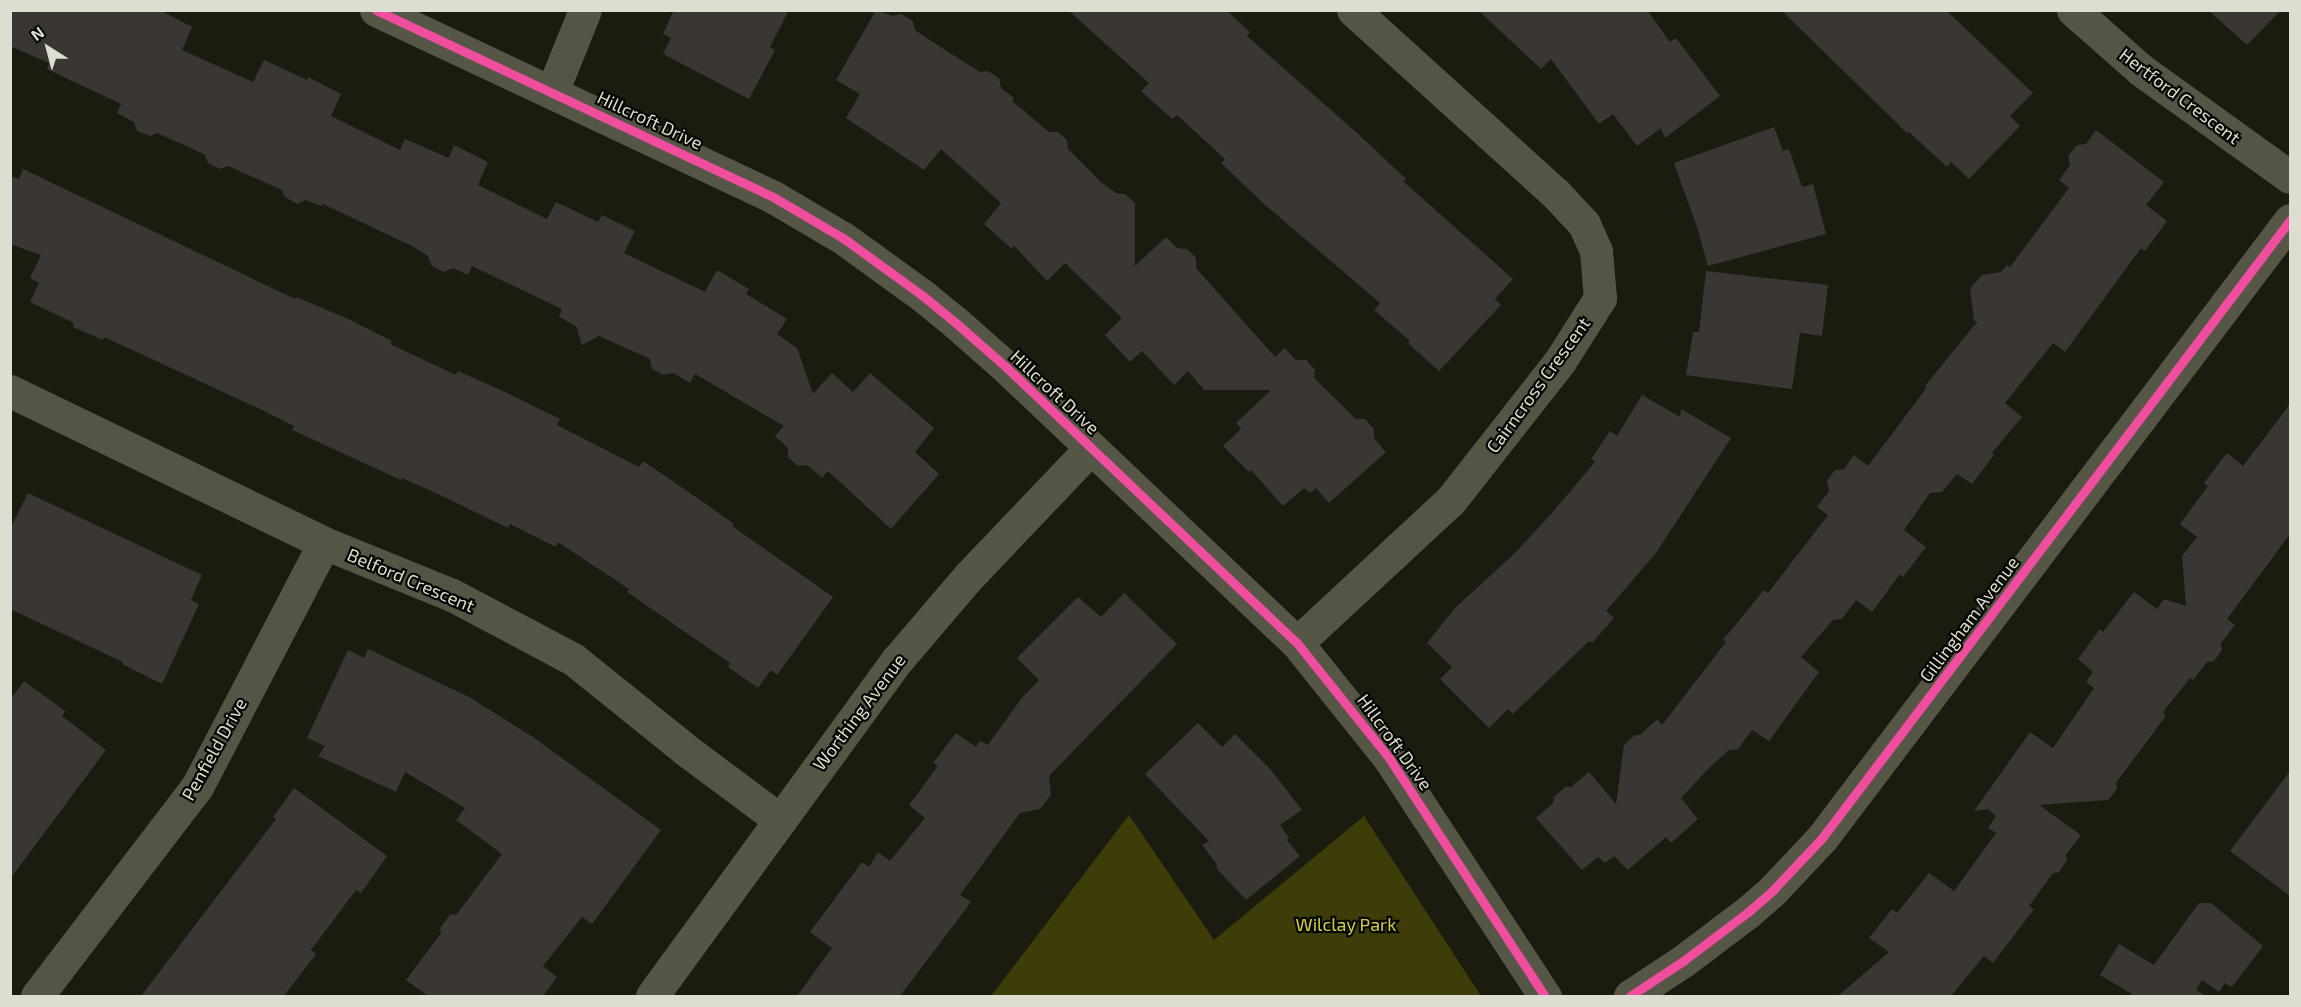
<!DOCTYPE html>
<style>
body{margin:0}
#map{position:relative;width:2301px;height:1007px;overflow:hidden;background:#1b1b10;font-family:"Exo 2",sans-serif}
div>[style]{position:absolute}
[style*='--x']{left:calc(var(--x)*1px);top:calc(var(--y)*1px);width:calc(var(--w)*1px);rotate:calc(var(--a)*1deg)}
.green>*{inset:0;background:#3e3d0a}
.building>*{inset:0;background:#3a3634}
.street>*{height:33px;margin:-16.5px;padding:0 16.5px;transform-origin:16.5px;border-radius:16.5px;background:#545447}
.secondary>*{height:33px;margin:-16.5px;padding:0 16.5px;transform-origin:16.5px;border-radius:16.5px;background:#565647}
.cycleway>*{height:9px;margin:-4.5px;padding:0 4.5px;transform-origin:4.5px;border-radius:4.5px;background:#ef4d9e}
span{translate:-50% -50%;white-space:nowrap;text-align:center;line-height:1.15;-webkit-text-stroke:4.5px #080803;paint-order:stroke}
.street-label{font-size:18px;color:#ddddd1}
.park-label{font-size:18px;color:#d0cf4b}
.frame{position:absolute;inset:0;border:12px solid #ddddd1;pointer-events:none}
.north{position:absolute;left:18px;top:18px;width:60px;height:60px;-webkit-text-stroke:4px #080803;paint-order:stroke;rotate:324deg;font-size:16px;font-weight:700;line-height:24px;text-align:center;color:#ddddd1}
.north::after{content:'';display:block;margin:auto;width:21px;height:27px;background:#ddddd1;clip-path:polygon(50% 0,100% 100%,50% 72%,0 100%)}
</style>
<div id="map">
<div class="green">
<div style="clip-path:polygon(1129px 815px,1214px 940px,1364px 816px,1481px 996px,991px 996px)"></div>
</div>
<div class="building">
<div style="clip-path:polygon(10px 10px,160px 10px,192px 27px,182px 50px,253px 82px,264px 60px,307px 80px,308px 77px,341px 94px,331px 116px,400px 150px,405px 139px,449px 158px,454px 145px,488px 162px,478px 185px,547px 219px,556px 202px,598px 222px,602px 215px,635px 231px,624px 253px,705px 292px,717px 270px,749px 289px,746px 294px,787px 319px,777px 334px,797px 348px,813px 394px,832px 373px,853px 392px,870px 373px,934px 428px,915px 452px,939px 474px,891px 529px,828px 471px,822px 478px,807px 465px,798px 466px,788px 457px,788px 448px,775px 436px,784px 426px,695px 374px,690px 383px,673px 373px,664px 375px,652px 369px,650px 359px,599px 336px,582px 345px,576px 326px,559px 317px,562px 309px,472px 266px,468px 275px,453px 268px,444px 272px,432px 266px,428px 256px,412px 246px,323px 204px,322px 206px,305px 200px,297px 204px,285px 197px,282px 190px,228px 166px,220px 169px,208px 163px,205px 155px,193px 149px,157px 133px,150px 136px,137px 131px,134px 122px,117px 113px,121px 104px,47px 69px,49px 63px,10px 46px)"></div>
<div style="clip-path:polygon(674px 10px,789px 10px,770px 47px,775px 50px,749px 99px,663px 54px,671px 38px,663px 34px)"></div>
<div style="clip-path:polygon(876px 10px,892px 16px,901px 14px,913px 21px,915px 30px,931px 41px,980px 72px,988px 71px,999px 78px,1001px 88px,1014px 98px,1012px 101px,1049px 132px,1058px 132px,1067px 140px,1068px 149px,1101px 182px,1116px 193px,1125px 194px,1135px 203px,1135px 266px,1166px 237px,1177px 248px,1187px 249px,1196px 258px,1196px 268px,1275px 357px,1285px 348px,1296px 360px,1306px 360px,1315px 370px,1314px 378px,1356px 419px,1365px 419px,1374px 429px,1374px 438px,1386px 452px,1329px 503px,1316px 488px,1310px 493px,1304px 488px,1283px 506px,1251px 470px,1249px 472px,1223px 446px,1241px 429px,1236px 423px,1271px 390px,1204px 390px,1188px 371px,1174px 385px,1142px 351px,1130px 362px,1105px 335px,1122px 318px,1065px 263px,1047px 281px,1014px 246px,1012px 249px,984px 224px,1001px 203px,941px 149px,924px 170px,846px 118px,860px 94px,836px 80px)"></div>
<div style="clip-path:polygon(1068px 10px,1226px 10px,1250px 32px,1247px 36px,1357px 133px,1406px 179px,1404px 182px,1513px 279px,1495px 299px,1501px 305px,1439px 371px,1408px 343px,1410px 341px,1374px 310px,1380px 303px,1264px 204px,1221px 163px,1225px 159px,1177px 115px,1172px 119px,1141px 91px,1149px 83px)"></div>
<div style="clip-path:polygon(1478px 10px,1647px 10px,1670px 42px,1676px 38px,1720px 96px,1665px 138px,1661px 128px,1637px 146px,1613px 114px,1599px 124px,1551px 59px,1541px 69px)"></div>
<div style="clip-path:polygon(1781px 10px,1946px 10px,2033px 93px,2010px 116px,2020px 126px,1969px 179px,1951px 162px,1947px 167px,1909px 132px,1907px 133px)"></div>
<div style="clip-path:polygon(2208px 10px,2281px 10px,2247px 45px)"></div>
<div style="clip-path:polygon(1774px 127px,1783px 151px,1789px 149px,1802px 187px,1813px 184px,1826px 234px,1708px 266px,1697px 227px,1674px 163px)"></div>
<div style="clip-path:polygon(2096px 130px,2164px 182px,2146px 205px,2167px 221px,2145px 251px,2141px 248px,2065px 352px,2053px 343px,2005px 403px,2022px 417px,1992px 453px,1994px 455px,1972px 484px,1957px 474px,1942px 492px,1930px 493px,1904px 530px,1926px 547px,1903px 577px,1900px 574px,1872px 612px,1856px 600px,1842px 619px,1833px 620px,1801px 657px,1819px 672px,1769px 741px,1752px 730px,1738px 749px,1729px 750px,1711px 766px,1681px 798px,1698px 819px,1671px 843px,1666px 837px,1628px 870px,1614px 856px,1605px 863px,1598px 857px,1582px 870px,1536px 818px,1553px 803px,1554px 797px,1565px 787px,1571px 787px,1589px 772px,1616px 804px,1624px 745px,1635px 735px,1640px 735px,1657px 719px,1662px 725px,1726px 642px,1723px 640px,1764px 590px,1768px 593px,1828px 515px,1817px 507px,1829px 491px,1827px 481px,1835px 470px,1844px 469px,1854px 455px,1868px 466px,1927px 387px,1925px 386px,1977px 322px,1974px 320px,1970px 289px,1982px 275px,2001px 272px,2007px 265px,2010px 267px,2069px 188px,2059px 180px,2070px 165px,2068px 156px,2077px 145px,2086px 144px)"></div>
<div style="clip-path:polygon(23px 169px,295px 299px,296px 297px,346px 318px,392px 341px,390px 344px,456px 375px,458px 371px,505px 392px,560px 419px,557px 425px,639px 467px,643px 461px,706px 504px,734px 524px,732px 526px,833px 597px,777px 675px,771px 670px,758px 688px,728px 667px,730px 663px,627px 592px,629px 589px,558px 542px,556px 547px,510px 524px,508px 528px,440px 495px,402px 478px,401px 480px,292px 430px,294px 426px,262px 410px,104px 337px,103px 340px,73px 327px,74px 323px,30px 302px,39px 283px,30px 278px,41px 255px,10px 244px,10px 176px,19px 179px)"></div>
<div style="clip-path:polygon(1706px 271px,1828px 285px,1822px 336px,1800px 333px,1792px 389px,1686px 375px,1693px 332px,1699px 332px)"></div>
<div style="clip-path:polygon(1642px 395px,1680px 417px,1681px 409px,1731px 438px,1656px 553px,1606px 611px,1614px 618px,1592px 643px,1589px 641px,1513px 714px,1508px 709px,1489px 728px,1440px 679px,1452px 667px,1427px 643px,1455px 608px,1515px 553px,1552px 513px,1595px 462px,1591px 459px,1610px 431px,1617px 436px)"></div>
<div style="clip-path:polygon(2290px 404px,2290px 534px,2227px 619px,2235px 625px,2221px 643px,2222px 650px,2214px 661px,2207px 662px,2193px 680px,2190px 678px,2164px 711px,2165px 717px,2116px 783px,2117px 789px,2108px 800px,2039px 805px,2081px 835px,2066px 855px,2067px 860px,2059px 872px,2053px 873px,2029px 906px,2034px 909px,1993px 963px,1984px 956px,1951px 996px,1838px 996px,1889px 952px,1869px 938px,1892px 909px,1897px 913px,1929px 873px,1954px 891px,1996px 833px,1988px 828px,1996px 816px,1988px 809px,1974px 811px,2030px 732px,2053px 748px,2094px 688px,2086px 682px,2093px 672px,2078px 659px,2100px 629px,2103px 632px,2134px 592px,2157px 609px,2164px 599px,2186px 606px,2182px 556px,2197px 537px,2180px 524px,2208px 486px,2204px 483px,2227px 453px,2243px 466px)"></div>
<div style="clip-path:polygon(28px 493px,202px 575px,191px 600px,199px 604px,162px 684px,122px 664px,123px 662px,10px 609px,10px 529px)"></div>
<div style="clip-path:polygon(1124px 593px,1177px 644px,1049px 776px,1051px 795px,1040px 809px,1020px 813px,998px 843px,960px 895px,971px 902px,900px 996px,797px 996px,832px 948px,810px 932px,862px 862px,869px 867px,878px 852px,890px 861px,925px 818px,909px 805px,938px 766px,933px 763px,956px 733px,976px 747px,980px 741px,988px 745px,1021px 699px,1039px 680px,1017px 658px,1078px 597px,1101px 617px)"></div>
<div style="clip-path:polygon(368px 649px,469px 697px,533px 737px,661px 830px,592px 924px,582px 917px,543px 966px,557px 977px,543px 996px,428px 996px,406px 980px,441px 933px,440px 928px,450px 915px,457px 914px,502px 854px,456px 820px,465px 808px,405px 772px,396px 792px,318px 756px,325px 746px,307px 738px,348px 650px,364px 658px)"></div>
<div style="clip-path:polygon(24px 681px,65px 711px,62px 716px,106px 750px,10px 879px,10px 700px)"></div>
<div style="clip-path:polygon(1198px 723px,1222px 747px,1235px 734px,1271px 770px,1302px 810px,1280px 825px,1289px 838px,1287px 840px,1300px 856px,1246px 900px,1217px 869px,1216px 863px,1202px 845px,1209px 841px,1145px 774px)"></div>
<div style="clip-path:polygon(2290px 771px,2290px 896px,2230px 851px)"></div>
<div style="clip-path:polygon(294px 788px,387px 856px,361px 893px,356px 890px,311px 950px,316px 954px,284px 996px,141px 996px,276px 819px,273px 817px)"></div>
<div style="clip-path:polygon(2199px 903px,2211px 903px,2263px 946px,2232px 987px,2225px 983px,2219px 992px,2202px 980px,2196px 990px,2206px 996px,2130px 996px,2132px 994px,2100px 975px,2119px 944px,2154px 965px)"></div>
</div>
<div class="street">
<div style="--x:2073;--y:10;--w:91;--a:41.4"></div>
<div style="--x:2141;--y:70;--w:183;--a:35.7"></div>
<div style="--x:552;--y:92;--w:88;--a:-68.1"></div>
<div style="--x:10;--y:391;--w:349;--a:25.8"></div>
<div style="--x:324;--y:543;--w:138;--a:22.1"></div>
<div style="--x:452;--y:595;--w:137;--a:27.9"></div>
<div style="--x:573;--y:659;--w:145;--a:38.8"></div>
<div style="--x:686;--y:750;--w:117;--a:36.7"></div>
<div style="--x:1297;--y:643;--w:210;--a:-42.9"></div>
<div style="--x:1451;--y:500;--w:177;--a:-51.9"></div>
<div style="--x:1560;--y:361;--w:75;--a:-57.6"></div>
<div style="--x:1600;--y:298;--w:47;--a:-94.9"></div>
<div style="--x:1596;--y:251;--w:30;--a:-114"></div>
<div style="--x:1584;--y:224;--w:41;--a:-133"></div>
<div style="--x:1556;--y:194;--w:274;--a:-137.8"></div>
<div style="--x:37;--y:996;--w:263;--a:-52.6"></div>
<div style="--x:197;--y:787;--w:275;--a:-62.5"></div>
</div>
<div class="secondary">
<div style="--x:376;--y:10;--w:441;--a:25.2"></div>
<div style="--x:775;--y:198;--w:79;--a:30.5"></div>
<div style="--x:843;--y:238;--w:99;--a:35.9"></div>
<div style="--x:923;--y:296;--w:43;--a:39.3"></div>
<div style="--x:956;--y:323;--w:68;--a:41.4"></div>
<div style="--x:1007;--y:368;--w:400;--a:43.5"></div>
<div style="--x:1297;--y:643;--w:147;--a:51.3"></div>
<div style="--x:1389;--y:758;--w:285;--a:56.8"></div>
<div style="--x:652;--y:996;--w:417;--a:-53.9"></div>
<div style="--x:898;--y:659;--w:109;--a:-49.5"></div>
<div style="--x:969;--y:576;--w:177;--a:-46.4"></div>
<div style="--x:1630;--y:996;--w:64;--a:-33.4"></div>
<div style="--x:1683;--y:961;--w:81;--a:-37"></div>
<div style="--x:1748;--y:912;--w:33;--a:-41"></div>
<div style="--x:1773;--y:890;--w:71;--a:-46.7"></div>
<div style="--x:1822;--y:838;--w:775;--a:-52.86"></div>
</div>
<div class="cycleway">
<div style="--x:376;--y:10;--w:441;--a:25.2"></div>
<div style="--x:775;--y:198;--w:79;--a:30.5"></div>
<div style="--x:843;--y:238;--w:99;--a:35.9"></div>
<div style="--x:923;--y:296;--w:43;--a:39.3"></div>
<div style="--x:956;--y:323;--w:68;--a:41.4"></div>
<div style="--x:1007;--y:368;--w:400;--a:43.5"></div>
<div style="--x:1297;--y:643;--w:147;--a:51.3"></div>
<div style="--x:1389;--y:758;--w:285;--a:56.8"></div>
<div style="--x:1630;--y:996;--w:64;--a:-33.4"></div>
<div style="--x:1683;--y:961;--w:81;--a:-37"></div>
<div style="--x:1748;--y:912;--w:33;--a:-41"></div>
<div style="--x:1773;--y:890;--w:71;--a:-46.7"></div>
<div style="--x:1822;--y:838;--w:775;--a:-52.86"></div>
</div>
<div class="street-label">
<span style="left:2180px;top:96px;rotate:37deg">Hertford Crescent</span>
<span style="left:650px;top:120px;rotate:25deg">Hillcroft Drive</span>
<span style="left:1538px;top:385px;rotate:-54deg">Cairncross Crescent</span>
<span style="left:1055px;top:392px;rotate:43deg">Hillcroft Drive</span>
<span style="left:411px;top:580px;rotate:23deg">Belford Crescent</span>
<span style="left:1969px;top:619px;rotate:-53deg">Gillingham Avenue</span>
<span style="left:859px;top:712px;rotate:-53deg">Worthing Avenue</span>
<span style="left:1395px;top:742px;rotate:54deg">Hillcroft Drive</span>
<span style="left:214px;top:749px;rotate:-61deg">Penfield Drive</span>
</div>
<div class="park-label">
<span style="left:1346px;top:924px">Wilclay Park</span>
</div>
<div class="frame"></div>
<div class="north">N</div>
</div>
